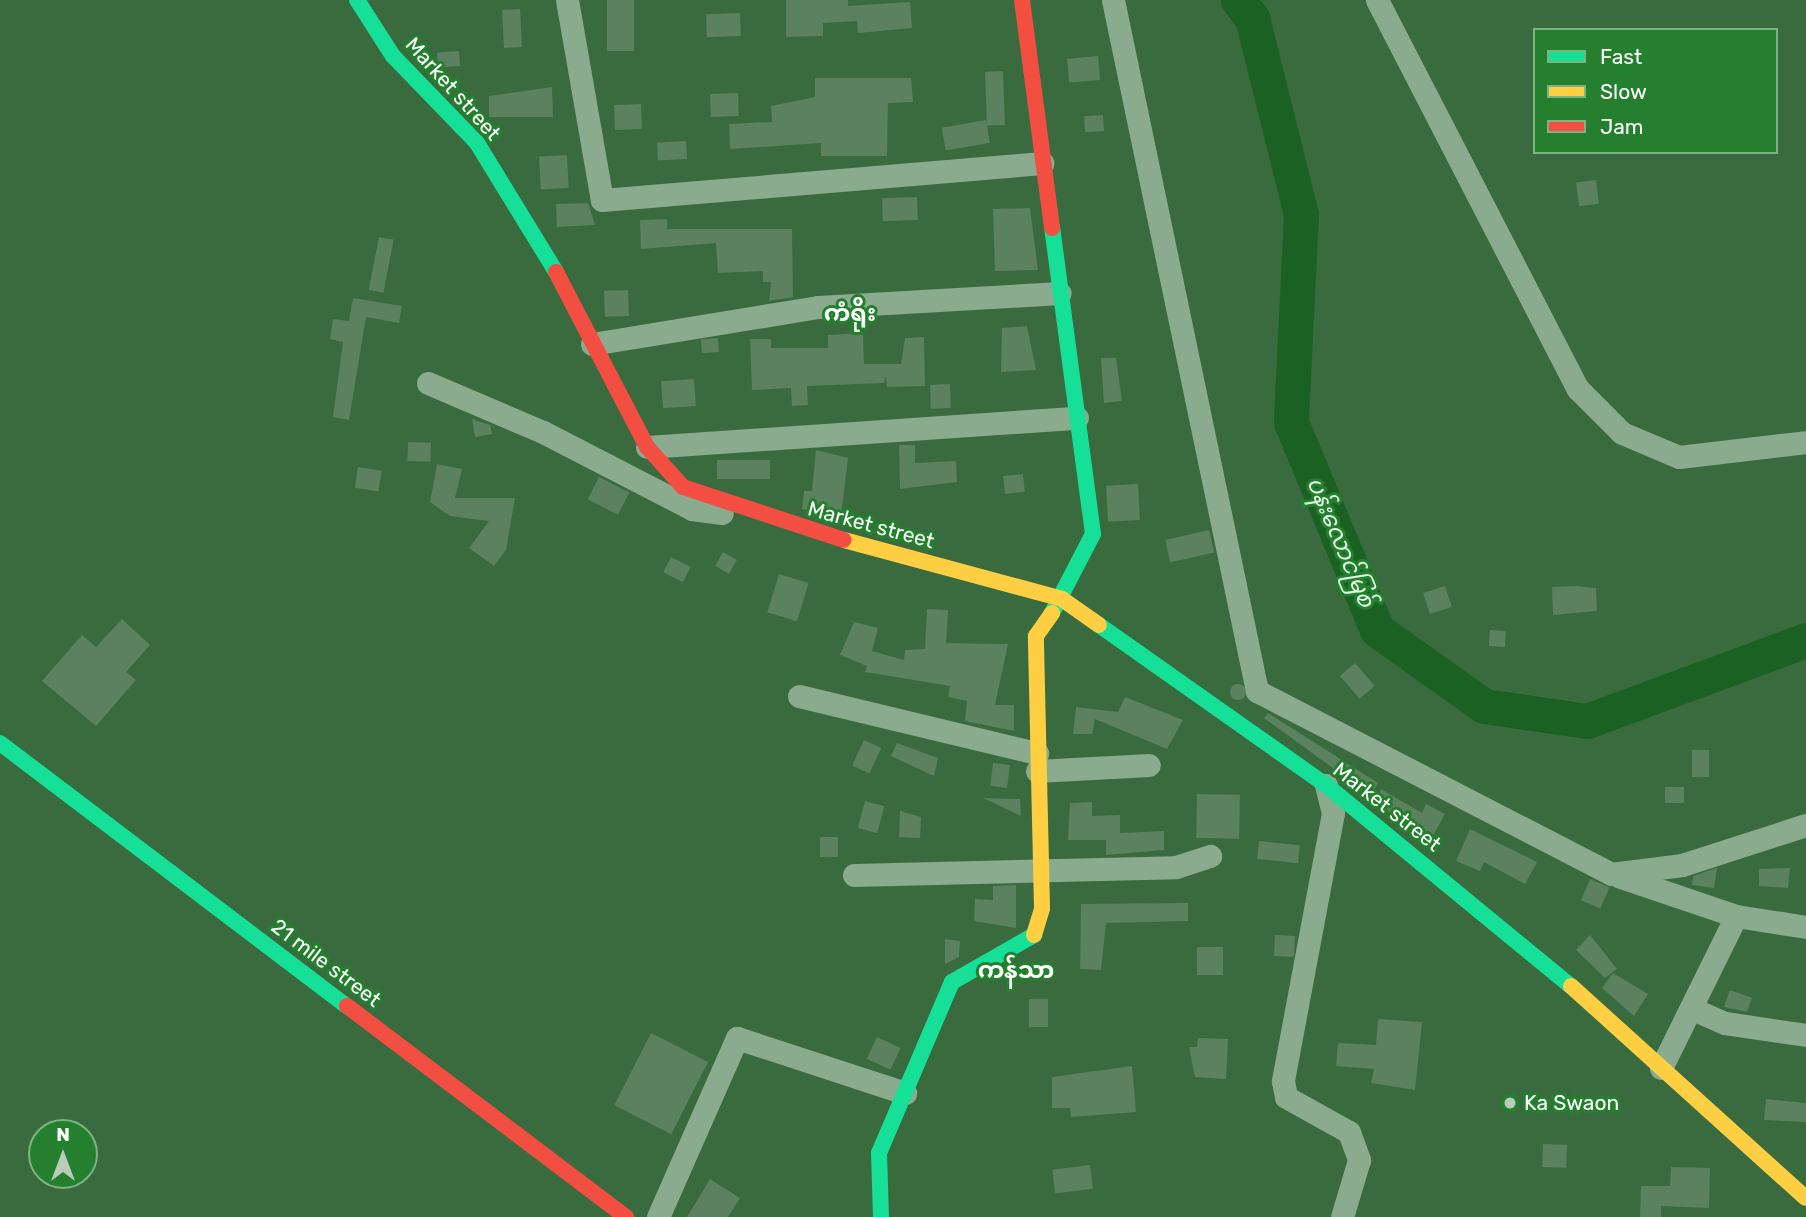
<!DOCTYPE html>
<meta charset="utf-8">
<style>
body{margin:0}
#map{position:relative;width:1806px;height:1217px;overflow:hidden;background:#396b3e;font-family:Rubik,"Noto Sans Myanmar",sans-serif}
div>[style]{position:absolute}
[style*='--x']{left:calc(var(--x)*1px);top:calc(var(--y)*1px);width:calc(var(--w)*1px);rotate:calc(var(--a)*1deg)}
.river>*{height:35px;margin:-17.5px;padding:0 17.5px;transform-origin:17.5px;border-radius:17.5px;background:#1c6124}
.building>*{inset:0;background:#5b815e;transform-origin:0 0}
.round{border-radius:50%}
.street>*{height:23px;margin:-11.5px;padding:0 11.5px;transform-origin:11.5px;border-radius:11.5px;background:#8bab8e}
.fast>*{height:16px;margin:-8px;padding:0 8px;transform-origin:8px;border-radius:8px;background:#16e098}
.slow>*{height:16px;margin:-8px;padding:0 8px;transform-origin:8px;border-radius:8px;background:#ffcf43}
.jam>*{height:16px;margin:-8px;padding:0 8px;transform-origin:8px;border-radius:8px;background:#f24e42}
.dots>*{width:19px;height:19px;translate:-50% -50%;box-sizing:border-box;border:4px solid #24802e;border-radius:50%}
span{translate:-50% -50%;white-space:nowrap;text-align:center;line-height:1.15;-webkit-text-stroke:6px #24802e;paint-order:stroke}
.street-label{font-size:21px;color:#fff}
.poi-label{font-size:21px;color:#fff}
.left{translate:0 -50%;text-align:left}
.water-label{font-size:23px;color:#e5f9e7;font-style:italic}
.quarter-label{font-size:24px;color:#fff;font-weight:700}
.legend{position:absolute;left:1533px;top:28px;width:245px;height:126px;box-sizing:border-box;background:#24802e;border:2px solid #7cb382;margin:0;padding:9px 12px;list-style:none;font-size:21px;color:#fff}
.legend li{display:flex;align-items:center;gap:14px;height:35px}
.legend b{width:35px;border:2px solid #7cb382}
.north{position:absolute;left:28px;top:1119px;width:70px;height:70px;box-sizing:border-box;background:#24802e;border:2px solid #7cb382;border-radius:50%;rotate:0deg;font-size:19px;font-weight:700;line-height:28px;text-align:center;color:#fff}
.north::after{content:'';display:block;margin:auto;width:24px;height:32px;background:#bacbbb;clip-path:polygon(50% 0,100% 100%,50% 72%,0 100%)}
</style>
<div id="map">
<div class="river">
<div style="--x:1238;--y:0;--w:23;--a:52"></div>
<div style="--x:1252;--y:18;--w:202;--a:76"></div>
<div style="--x:1301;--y:214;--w:208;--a:92.8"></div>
<div style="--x:1291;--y:422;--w:225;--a:67.5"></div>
<div style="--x:1377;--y:630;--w:131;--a:35.4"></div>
<div style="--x:1484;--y:706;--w:104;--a:8.3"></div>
<div style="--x:1587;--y:721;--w:233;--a:-20.3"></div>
</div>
<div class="building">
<div style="left:607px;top:0;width:27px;height:51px"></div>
<div style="clip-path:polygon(786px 0,848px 0,848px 6px,910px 2px,912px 28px,858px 33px,857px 21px,823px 23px,823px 36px,786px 37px)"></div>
<div style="left:520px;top:9px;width:38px;height:18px;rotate:87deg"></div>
<div style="left:740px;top:13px;width:23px;height:34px;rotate:88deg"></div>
<div style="left:459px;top:51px;width:15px;height:22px;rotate:86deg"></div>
<div style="left:1098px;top:56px;width:24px;height:31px;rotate:85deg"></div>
<div style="left:1003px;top:71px;width:54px;height:18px;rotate:88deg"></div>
<div style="clip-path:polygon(815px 78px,911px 78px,913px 102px,888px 103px,887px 156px,821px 156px,821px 143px,730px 149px,729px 124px,772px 122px,771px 106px,815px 97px)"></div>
<div style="clip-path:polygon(552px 87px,553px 117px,489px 117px,489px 96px)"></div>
<div style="left:738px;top:93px;width:23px;height:28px;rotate:88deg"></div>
<div style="left:641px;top:104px;width:25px;height:27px;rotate:88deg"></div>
<div style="left:1103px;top:115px;width:16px;height:19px;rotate:86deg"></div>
<div style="left:986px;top:120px;width:23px;height:45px;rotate:80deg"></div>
<div style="left:686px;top:141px;width:18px;height:29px;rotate:87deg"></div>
<div style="left:567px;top:155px;width:33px;height:28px;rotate:87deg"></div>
<div style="left:1596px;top:180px;width:24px;height:20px;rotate:83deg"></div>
<div style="left:917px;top:197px;width:23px;height:35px;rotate:88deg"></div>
<div style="clip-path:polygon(588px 203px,595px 225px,557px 227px,556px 204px)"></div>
<div style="clip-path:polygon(1030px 208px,1038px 270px,995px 271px,993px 209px)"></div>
<div style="clip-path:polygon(667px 219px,667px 229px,792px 229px,793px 297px,769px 301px,771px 282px,763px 282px,763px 271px,718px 273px,716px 243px,641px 249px,640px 220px)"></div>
<div style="left:379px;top:237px;width:15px;height:54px;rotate:11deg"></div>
<div style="left:628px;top:290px;width:26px;height:24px;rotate:88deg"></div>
<div style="clip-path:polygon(353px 298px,402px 306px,399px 323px,366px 317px,349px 420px,333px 417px,343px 342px,330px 339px,333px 319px,349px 321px)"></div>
<div style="clip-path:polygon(1027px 326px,1036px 370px,1001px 372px,1002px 328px)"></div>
<div style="clip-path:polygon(863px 333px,864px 364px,901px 364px,905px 338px,924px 337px,925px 386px,887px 387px,886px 376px,884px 383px,807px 386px,808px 405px,792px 406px,791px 388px,752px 390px,750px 339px,771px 339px,771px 348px,828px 348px,828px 335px)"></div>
<div style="left:718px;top:338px;width:14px;height:17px;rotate:86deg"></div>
<div style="clip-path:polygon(1101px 358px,1116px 358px,1122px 401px,1104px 403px)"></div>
<div style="left:694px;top:379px;width:27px;height:33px;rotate:86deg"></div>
<div style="left:950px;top:384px;width:24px;height:20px;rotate:88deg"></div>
<div style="clip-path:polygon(472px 419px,490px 425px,492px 434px,475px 437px)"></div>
<div style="left:408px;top:442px;width:23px;height:19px;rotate:2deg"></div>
<div style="clip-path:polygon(899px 445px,915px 445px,915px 463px,956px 461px,957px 482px,900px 489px)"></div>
<div style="clip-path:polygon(816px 450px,848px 458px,841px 516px,802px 509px,804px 491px,812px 491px)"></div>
<div style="left:770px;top:460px;width:19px;height:53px;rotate:90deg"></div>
<div style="clip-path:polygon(437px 464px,462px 469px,455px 498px,515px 498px,506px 550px,494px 566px,469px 548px,489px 521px,450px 516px,430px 502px)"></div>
<div style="left:358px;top:467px;width:24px;height:21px;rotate:9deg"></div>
<div style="left:1023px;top:474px;width:18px;height:20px;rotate:84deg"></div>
<div style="left:599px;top:477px;width:34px;height:25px;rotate:27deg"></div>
<div style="left:1138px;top:484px;width:36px;height:32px;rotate:87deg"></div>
<div style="left:1209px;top:530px;width:23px;height:45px;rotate:77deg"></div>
<div style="left:723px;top:552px;width:16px;height:16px;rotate:30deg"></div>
<div style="left:671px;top:557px;width:22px;height:17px;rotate:27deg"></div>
<div style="left:779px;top:574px;width:31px;height:40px;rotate:17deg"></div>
<div style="left:1445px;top:586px;width:22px;height:23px;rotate:72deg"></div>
<div style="clip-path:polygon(1576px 586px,1596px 588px,1597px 611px,1553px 615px,1552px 587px)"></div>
<div style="clip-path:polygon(927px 609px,948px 610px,946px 643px,1008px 644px,995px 705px,1014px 705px,1014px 731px,965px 721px,967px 701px,948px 697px,950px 686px,865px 672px,867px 666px,840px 655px,854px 622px,878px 628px,872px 651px,904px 660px,905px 650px,925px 649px)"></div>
<div style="clip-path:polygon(122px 619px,150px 645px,126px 672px,136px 680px,96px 726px,42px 681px,82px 635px,96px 647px)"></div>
<div style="left:1490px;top:630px;width:16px;height:16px;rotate:4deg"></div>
<div style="left:1355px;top:663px;width:30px;height:20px;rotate:49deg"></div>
<div class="round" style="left:1230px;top:684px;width:16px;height:16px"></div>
<div style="clip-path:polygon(1125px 697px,1183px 720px,1167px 749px,1095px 719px,1092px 734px,1073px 734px,1076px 707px,1118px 712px)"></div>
<div style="clip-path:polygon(1268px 713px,1378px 783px,1371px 796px,1264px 718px)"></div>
<div style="left:864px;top:740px;width:19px;height:28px;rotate:25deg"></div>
<div style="clip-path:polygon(897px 743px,938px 758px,934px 776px,891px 756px)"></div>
<div style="left:1692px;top:750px;width:17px;height:27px"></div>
<div style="left:993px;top:763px;width:17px;height:23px;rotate:7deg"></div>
<div style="left:1684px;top:787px;width:16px;height:19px;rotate:90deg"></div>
<div style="clip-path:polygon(1381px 789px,1422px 813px,1426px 804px,1445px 814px,1433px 836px,1423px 838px,1375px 800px)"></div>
<div style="left:1197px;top:794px;width:43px;height:44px;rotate:1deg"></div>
<div style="clip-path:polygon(983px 798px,1020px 799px,1021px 816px)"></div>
<div style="left:865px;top:801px;width:20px;height:28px;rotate:15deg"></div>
<div style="clip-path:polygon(1092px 802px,1092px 816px,1120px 815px,1120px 833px,1164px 831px,1164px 850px,1106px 855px,1106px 840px,1068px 840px,1070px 803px)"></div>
<div style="clip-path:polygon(900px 811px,921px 817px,920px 838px,899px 837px)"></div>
<div style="clip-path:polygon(1470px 829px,1537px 862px,1525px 884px,1484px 862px,1480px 871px,1456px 861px)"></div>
<div style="left:820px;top:837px;width:18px;height:20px"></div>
<div style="left:1259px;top:841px;width:41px;height:18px;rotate:6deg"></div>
<div style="clip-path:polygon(1717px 868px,1714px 888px,1692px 885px,1693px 876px)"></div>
<div style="clip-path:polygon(1790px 868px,1788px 888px,1759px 886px,1759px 869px)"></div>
<div style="left:1590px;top:879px;width:21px;height:23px;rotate:23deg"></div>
<div style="clip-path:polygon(1016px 885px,1016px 928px,974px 921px,975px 899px,993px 900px,993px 886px)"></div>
<div style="clip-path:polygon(1188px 903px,1188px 921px,1106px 923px,1101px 970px,1080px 969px,1081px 904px)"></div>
<div style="left:1275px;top:935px;width:20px;height:21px;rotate:3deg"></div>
<div style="clip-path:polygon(1590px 935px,1617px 969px,1605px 978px,1576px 950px)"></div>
<div style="clip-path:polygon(945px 939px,960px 941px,959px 957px,945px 964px)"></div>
<div style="left:1197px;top:947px;width:26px;height:28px"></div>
<div style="clip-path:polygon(1613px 973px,1648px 994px,1634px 1016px,1602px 988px)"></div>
<div style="clip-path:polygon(1730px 990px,1752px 998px,1747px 1012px,1724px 1007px)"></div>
<div style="left:1029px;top:999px;width:19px;height:28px"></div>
<div style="clip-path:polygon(1378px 1019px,1422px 1022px,1415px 1090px,1371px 1083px,1374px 1069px,1336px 1066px,1338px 1043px,1376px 1045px)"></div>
<div style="left:651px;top:1033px;width:64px;height:81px;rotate:27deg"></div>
<div style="left:877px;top:1037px;width:26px;height:24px;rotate:25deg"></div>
<div style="clip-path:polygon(1198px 1038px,1228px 1039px,1226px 1079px,1195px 1077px,1189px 1047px,1197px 1047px)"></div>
<div style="clip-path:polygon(1132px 1066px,1136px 1112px,1071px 1117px,1070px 1108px,1052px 1108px,1052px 1077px)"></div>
<div style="clip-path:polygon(1766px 1099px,1806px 1103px,1806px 1122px,1764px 1120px)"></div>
<div style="left:1543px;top:1144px;width:24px;height:23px;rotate:2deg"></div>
<div style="left:1090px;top:1165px;width:24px;height:38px;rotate:83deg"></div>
<div style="clip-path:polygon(1671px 1167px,1710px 1168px,1709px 1208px,1661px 1206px,1661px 1217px,1640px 1217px,1641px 1186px,1670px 1186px)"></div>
<div style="clip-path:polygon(710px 1179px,740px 1198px,728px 1217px,687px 1217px)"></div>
</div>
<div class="street">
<div style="--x:567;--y:0;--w:203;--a:80.1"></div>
<div style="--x:602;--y:200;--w:442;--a:-4.8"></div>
<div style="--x:1113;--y:0;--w:706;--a:78.23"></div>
<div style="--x:1257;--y:691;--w:399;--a:27.3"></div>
<div style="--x:1611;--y:874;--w:72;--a:-7.2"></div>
<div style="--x:1682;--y:865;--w:130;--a:-17.9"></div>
<div style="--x:1377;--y:0;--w:438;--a:62.7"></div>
<div style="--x:1578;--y:389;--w:62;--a:45"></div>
<div style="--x:1622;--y:433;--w:62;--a:22.8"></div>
<div style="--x:1679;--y:457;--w:128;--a:-6.7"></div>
<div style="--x:592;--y:344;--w:229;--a:-9.3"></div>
<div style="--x:818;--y:307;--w:242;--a:-3.3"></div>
<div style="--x:428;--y:383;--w:125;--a:23.1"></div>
<div style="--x:543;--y:432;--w:168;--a:27.3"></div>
<div style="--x:692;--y:509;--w:30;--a:8"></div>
<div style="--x:647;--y:447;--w:431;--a:-3.9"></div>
<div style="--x:799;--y:696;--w:245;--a:13.5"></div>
<div style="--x:1037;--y:771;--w:112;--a:-3.1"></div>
<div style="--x:1326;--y:785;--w:29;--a:76"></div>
<div style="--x:1333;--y:813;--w:273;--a:100.6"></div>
<div style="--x:1283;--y:1081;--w:16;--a:79"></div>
<div style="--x:1286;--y:1097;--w:72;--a:29.1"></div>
<div style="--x:1349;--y:1132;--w:30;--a:70"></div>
<div style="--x:1359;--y:1160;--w:59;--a:106.6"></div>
<div style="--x:854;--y:875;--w:322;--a:-1.4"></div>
<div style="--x:1176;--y:867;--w:36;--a:-18"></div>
<div style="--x:1618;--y:876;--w:125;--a:18.7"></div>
<div style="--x:1736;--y:916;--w:71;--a:8.9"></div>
<div style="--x:1693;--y:1009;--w:35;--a:24"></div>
<div style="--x:1725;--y:1023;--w:82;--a:8.4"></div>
<div style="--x:1661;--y:1068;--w:169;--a:-63.7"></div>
<div style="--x:658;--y:1217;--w:196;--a:-66.2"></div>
<div style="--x:737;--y:1038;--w:177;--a:18.1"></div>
</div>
<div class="fast">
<div style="--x:357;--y:0;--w:67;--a:57.3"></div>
<div style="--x:393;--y:56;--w:121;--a:46"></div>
<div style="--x:477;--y:143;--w:151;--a:58.5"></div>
<div style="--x:1052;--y:613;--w:89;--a:-62.6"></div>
<div style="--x:1093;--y:534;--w:309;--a:-97.6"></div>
<div style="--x:1099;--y:625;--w:278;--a:35.2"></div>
<div style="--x:1326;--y:785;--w:317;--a:39.4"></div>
<div style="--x:0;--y:743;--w:435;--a:37.2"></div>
<div style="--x:881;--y:1217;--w:64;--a:-91.8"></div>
<div style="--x:879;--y:1153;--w:186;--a:-66.9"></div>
<div style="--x:952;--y:982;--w:95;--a:-29.8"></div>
</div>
<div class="slow">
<div style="--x:844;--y:540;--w:226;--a:15.1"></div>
<div style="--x:1062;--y:599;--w:45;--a:35.1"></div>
<div style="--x:1034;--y:935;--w:28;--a:-73"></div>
<div style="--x:1042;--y:908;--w:272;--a:-91.3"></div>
<div style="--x:1036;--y:636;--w:28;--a:-55"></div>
<div style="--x:1571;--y:986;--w:316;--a:42.1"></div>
</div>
<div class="jam">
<div style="--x:1022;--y:0;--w:230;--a:82.5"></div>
<div style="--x:556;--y:272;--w:197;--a:62.5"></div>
<div style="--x:647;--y:447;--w:54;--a:48"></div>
<div style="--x:683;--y:487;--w:169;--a:18.2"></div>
<div style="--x:347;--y:1006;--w:350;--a:37.1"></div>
</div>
<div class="dots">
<div style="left:1510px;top:1103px;background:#bacbbb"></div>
</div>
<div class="street-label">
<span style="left:453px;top:89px;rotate:48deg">Market street</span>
<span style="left:871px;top:525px;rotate:15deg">Market street</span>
<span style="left:1387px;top:807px;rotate:38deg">Market street</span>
<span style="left:326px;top:963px;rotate:37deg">21 mile street</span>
</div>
<div class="poi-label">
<span class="left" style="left:1524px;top:1103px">Ka Swaon</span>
</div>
<div class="water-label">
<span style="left:1341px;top:542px;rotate:67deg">ပန်းလောင်မြစ်</span>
</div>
<div class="quarter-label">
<span style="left:850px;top:314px">ကံရိုး</span>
<span style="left:1016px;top:971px">ကန်သာ</span>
</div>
<ul class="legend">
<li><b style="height:9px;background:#16e098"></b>Fast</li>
<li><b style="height:9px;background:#ffcf43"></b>Slow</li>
<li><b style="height:9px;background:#f24e42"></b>Jam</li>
</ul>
<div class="north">N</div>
</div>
